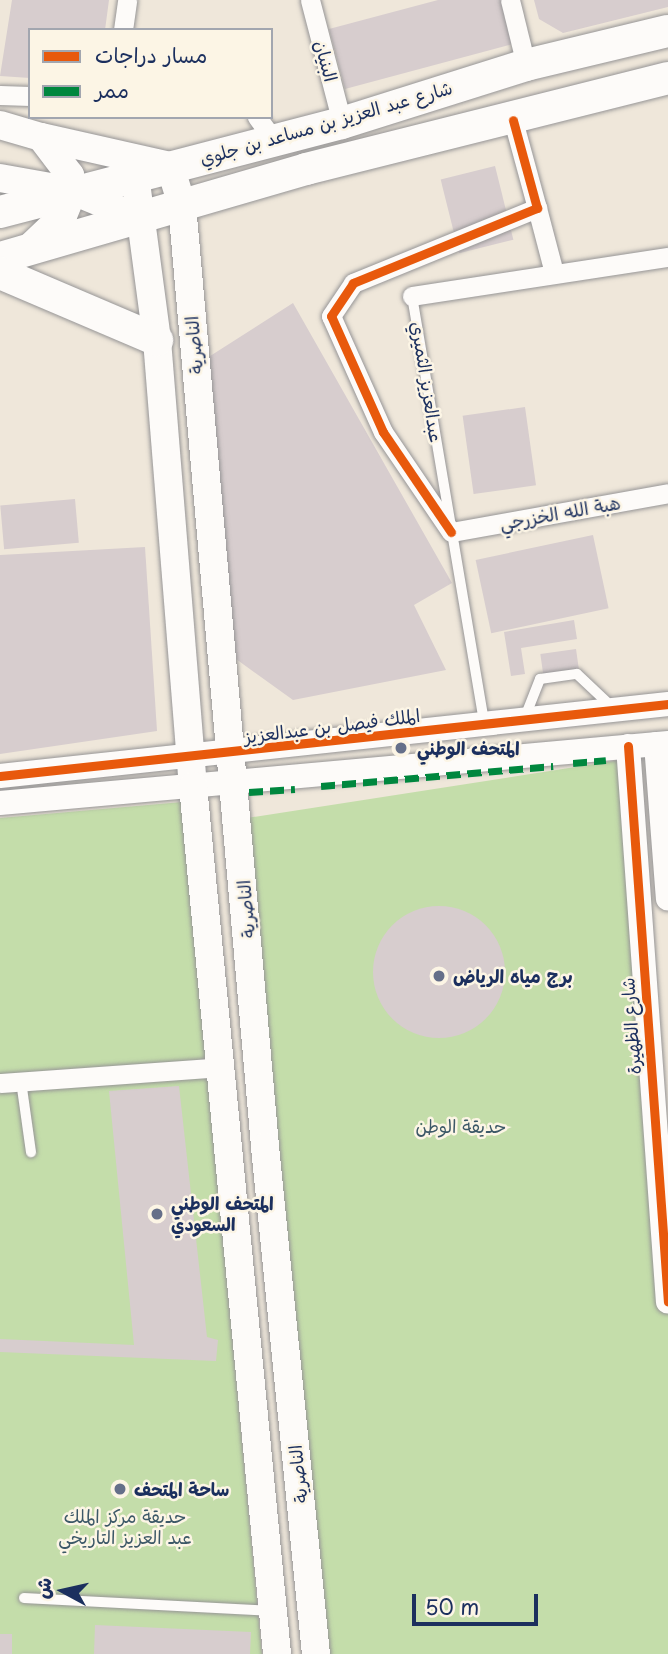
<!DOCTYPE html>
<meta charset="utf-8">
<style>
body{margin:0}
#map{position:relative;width:668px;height:1654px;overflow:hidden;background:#efe7da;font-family:"Playpen Sans","Playpen Sans Arabic",sans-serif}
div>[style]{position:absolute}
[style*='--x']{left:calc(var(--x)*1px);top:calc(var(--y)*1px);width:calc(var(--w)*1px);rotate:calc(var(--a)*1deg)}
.green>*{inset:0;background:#c4ddaa}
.building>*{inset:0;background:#d7cdce;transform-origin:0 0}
.round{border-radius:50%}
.roads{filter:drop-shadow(0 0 2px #969596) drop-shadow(0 0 2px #969596)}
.service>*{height:10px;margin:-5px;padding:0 5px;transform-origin:5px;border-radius:5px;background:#fdfbf9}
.minor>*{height:19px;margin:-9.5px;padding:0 9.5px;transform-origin:9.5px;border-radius:9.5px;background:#fdfbf9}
.tertiary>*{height:24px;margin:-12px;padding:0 12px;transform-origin:12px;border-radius:12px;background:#fdfbf9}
.secondary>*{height:28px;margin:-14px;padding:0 14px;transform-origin:14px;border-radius:14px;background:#fdfbf9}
.primary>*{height:32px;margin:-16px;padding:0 16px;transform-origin:16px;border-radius:16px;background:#fdfbf9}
.quiet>*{height:7px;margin-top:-3.5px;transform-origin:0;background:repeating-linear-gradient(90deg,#00873e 0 14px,transparent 0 21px)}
.cycleway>*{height:9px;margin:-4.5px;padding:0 4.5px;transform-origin:4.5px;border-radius:4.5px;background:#e8590c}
.dots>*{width:19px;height:19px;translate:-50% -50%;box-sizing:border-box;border:4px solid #fcf5e5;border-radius:50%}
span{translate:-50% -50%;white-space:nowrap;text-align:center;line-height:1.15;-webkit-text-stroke:5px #fcf5e5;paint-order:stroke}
.street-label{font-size:18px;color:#1b2f5e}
.poi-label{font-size:18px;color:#1b2f5e;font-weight:700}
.left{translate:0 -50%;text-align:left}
.park-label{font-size:18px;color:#3c5867}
.legend{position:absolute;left:28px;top:28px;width:245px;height:91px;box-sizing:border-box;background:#fcf5e5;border:2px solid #a2a6af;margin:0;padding:9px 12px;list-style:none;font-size:21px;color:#1b2f5e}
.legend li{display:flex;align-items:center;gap:14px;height:35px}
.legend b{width:35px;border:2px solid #a2a6af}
.north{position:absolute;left:28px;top:1556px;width:70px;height:70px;-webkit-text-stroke:5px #fcf5e5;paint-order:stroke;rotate:278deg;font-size:19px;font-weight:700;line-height:28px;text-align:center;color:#1b2f5e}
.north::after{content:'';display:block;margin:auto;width:24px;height:32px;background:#1b2f5e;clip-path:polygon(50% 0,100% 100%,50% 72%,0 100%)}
.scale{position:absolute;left:412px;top:1594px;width:126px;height:32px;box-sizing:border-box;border:4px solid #1b2f5e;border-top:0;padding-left:9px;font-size:21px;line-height:24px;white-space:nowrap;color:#1b2f5e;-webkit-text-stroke:5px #fcf5e5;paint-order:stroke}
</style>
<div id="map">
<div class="green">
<div style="clip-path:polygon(627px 759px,668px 1285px,668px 1654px,319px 1654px,247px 818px)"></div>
<div style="clip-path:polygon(182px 802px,262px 1654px,0 1654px,0 818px)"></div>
</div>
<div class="building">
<div style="clip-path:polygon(12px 0,109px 0,105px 30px,30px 30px,30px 78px,0 76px)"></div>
<div style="clip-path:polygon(438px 0,502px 0,513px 44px,345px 89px,329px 29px)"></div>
<div style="clip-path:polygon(534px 0,668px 0,668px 7px,563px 33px,539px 19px)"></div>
<div style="left:495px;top:166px;width:76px;height:56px;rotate:76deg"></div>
<div style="clip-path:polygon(293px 303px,452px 583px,414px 605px,446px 670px,293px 700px,236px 659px,207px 358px)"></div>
<div style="left:525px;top:407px;width:79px;height:63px;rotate:82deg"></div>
<div style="left:75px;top:499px;width:44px;height:75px;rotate:85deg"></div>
<div style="left:593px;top:535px;width:75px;height:120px;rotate:78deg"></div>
<div style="clip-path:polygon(145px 547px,157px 731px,0 754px,0 555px)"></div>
<div style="clip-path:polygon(574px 620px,577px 639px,521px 648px,525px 674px,511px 676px,504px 632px)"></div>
<div style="left:576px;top:649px;width:21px;height:36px;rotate:82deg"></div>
<div class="round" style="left:373px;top:906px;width:132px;height:132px"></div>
<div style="clip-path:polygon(179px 1086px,207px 1337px,218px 1340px,216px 1361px,0 1352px,0 1339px,134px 1345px,109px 1091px)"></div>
<div style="clip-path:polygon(95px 1625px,251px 1632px,250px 1654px,94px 1654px)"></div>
<div style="left:0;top:1634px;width:12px;height:20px"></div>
</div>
<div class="roads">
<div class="service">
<div style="--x:412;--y:296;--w:433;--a:80.4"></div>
<div style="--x:525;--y:717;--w:41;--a:-68.5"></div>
<div style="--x:540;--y:679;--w:37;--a:-8"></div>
<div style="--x:577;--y:674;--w:48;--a:43.3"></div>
<div style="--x:21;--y:1081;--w:72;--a:82"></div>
<div style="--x:24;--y:1598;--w:245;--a:3"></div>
</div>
<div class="minor">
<div style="--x:310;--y:0;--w:127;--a:75.4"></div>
<div style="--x:510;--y:0;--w:67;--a:76.2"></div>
<div style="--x:123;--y:30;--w:30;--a:-82"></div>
<div style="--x:0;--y:95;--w:30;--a:2"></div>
<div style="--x:257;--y:117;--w:29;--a:54"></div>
<div style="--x:537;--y:208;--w:67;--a:75.3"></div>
<div style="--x:412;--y:296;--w:259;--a:-8.7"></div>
<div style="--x:451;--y:532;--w:121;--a:-124.2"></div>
<div style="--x:383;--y:432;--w:127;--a:-114.1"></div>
<div style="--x:331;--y:316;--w:40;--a:-56"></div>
<div style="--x:353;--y:283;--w:199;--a:-22.2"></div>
<div style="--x:537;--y:208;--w:91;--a:-105.3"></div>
<div style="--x:452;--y:532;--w:219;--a:-10.2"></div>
<div style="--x:0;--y:1083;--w:223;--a:-4.1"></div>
</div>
<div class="tertiary">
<div style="--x:656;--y:744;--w:155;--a:85.6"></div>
<div style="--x:628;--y:746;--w:557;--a:85.89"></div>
<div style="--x:0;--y:776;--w:672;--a:-6.15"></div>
<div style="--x:0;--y:803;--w:671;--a:-5.13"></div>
</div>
<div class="secondary">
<div style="--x:0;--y:125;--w:43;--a:16.3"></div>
<div style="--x:41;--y:137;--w:48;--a:52.7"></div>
<div style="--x:70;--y:175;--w:16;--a:79"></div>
<div style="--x:73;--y:191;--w:27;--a:112"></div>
<div style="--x:63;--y:216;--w:50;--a:136.6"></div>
<div style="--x:41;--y:137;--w:132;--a:12.7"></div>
<div style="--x:170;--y:166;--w:41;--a:72.9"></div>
<div style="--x:182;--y:205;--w:946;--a:84.96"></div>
<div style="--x:265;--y:1147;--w:510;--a:84.26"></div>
<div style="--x:135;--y:175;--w:166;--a:82.4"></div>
<div style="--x:157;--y:340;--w:447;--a:85.4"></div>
<div style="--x:193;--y:786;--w:872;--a:84.47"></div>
<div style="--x:0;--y:178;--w:74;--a:10.1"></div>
<div style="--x:73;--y:191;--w:74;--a:22.4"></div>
</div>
<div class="primary">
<div style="--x:0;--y:212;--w:353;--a:-14.6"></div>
<div style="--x:342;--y:123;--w:193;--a:-17.5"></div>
<div style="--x:526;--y:65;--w:146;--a:-13.5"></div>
<div style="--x:0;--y:258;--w:319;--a:-16.2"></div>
<div style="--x:306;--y:169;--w:373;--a:-14.1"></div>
<div style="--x:0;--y:273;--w:171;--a:23.1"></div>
</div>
</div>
<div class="quiet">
<div style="--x:573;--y:763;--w:33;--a:-5"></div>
<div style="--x:321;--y:786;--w:233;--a:-4.9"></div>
<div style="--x:249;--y:792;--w:46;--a:-3.7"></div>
</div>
<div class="cycleway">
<div style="--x:451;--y:532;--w:121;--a:-124.2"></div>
<div style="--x:383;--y:432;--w:127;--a:-114.1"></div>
<div style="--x:331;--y:316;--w:40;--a:-56"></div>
<div style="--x:353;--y:283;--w:199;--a:-22.2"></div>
<div style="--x:537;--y:208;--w:91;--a:-105.3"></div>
<div style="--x:628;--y:746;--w:557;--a:85.89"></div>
<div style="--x:0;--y:776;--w:672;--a:-6.15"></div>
</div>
<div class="dots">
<div style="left:401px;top:748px;background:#656f89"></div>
<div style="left:439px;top:976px;background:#656f89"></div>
<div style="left:157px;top:1214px;background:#656f89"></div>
<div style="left:120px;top:1489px;background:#656f89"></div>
</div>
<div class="street-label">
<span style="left:326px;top:61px;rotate:75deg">البنيان</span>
<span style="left:326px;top:123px;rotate:-16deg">شارع عبد العزيز بن مساعد بن جلوي</span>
<span style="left:194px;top:345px;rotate:-95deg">الناصرية</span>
<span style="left:427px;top:382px;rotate:81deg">عبدالعزيز الثميري</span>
<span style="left:560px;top:513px;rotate:-10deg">هبة الله الخزرجي</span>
<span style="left:332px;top:726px;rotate:-7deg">الملك فيصل بن عبدالعزيز</span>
<span style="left:246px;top:909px;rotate:-95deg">الناصرية</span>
<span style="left:631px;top:1026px;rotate:-94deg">شارع الظهيرة</span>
<span style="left:298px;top:1474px;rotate:-96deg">الناصرية</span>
</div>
<div class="poi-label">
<span class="left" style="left:417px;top:748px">المتحف الوطني</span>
<span class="left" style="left:453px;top:976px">برج مياه الرياض</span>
<span class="left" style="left:171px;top:1214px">المتحف الوطني<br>السعودي</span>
<span class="left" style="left:134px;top:1489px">ساحة المتحف</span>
</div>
<div class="park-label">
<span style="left:461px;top:1126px">حديقة الوطن</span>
<span style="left:125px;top:1527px">حديقة مركز الملك<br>عبد العزيز التاريخي</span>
</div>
<ul class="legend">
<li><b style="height:9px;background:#e8590c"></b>مسار دراجات</li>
<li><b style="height:9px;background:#00873e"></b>ممر</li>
</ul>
<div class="north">ش</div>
<div class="scale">50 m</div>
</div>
